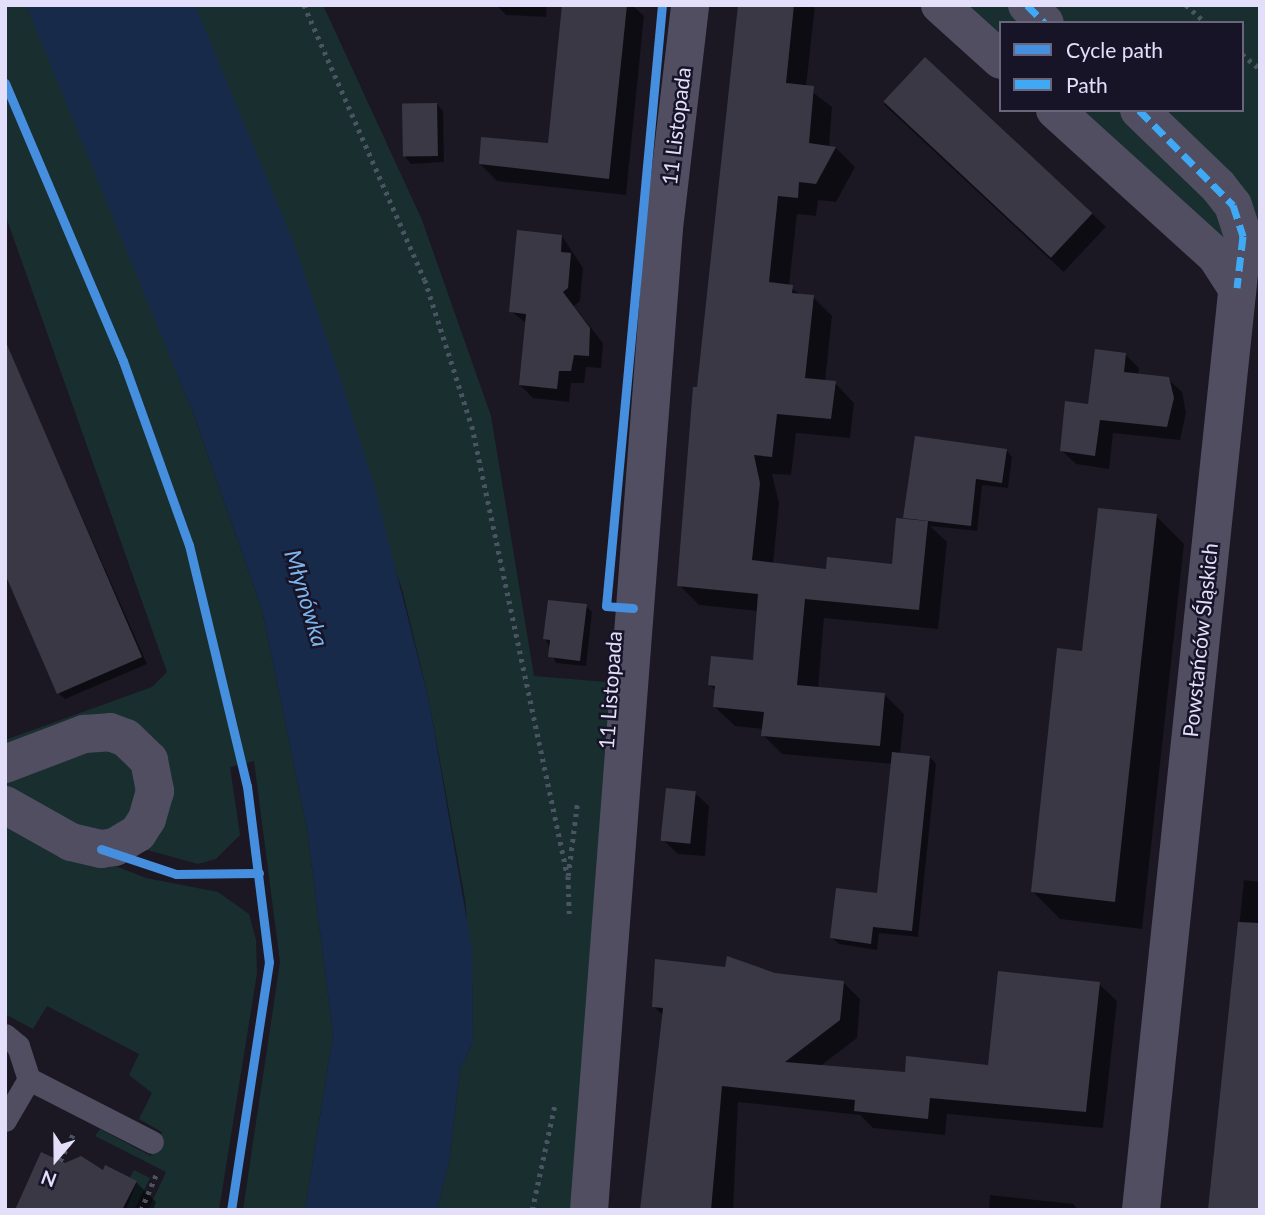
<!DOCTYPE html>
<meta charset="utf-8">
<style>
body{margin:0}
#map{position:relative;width:1265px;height:1215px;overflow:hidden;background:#1b1824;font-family:Lato,sans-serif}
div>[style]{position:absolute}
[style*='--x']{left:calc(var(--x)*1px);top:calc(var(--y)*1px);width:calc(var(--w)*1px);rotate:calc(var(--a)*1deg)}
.green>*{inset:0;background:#182e2f}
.water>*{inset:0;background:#182a49}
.shadow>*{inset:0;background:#0007;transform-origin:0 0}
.building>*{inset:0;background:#3a3845;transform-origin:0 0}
.path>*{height:4.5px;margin-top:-2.25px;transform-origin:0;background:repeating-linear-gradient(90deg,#4b5561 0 3.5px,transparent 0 8.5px)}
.service>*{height:23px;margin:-11.5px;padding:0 11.5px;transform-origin:11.5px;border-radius:11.5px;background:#514e62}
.minor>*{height:38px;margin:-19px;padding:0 19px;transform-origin:19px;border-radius:19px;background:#514e62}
.quiet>*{height:7px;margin-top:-3.5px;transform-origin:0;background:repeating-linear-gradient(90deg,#3fa9f5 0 14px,transparent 0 21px)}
.cycleway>*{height:9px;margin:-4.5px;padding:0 4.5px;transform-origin:4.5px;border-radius:4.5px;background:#468fdf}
span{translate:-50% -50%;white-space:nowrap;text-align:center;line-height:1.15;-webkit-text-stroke:5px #181428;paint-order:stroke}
.street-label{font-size:21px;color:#e3dffb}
.water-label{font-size:23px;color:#7bb5ed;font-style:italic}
.frame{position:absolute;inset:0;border:7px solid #e3dffb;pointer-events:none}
.legend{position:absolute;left:999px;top:21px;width:245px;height:91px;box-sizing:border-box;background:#181428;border:2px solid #69657c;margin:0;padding:9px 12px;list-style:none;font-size:21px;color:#e3dffb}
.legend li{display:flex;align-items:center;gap:14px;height:35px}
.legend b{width:35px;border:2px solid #69657c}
.north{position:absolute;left:21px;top:1124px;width:70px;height:70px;-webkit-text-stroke:5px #181428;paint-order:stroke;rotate:200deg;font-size:19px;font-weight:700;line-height:28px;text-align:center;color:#e3dffb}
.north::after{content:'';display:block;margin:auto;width:24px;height:32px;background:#e3dffb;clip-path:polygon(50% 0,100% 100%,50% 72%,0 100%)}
</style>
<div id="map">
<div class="green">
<div style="clip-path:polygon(5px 5px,26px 5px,54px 67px,195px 418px,262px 610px,307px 828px,333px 1035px,305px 1210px,243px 1210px,280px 962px,254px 761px,230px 767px,240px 835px,216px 859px,198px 864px,140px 848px,152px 742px,5px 750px,5px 740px,152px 687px,167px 672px,5px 214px)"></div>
<div style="clip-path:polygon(195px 5px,323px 5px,422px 220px,491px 416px,534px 676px,618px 683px,575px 1210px,437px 1210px,449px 1162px,460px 1070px,473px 1042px,472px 982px,465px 899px,429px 701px,402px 589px)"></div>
<div style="clip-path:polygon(940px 5px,1260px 5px,1260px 239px,1237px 288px,1055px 110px,1242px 110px,1242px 23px,1001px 23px,1001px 60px)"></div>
<div style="clip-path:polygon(107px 745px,140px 774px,131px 823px,93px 835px,7px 786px,7px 780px)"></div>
<div style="clip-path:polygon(5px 823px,146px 878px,218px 892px,249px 914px,256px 940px,257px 973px,219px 1210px,148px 1210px,166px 1172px,95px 1136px,100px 1129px,151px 1156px,162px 1132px,139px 1119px,152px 1093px,129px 1075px,139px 1054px,47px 1006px,33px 1029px,5px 1014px)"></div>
<div style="clip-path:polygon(134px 1170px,150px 1178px,134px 1210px,126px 1210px,137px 1182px,130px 1177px)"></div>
</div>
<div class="water">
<div style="clip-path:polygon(26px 5px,195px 5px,293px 241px,341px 380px,376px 492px,429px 701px,472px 950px,473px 1042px,460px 1070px,449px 1162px,437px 1210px,305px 1210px,333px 1035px,307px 828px,262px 610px,195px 418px)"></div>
</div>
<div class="shadow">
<div style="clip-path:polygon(496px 5px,547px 5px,546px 17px,506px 15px)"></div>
<div style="clip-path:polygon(564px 5px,632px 5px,644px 16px,626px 195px,497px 181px,480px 164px,549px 145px)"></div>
<div style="clip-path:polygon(741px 5px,815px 5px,806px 87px,832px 107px,829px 148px,836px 148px,855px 167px,836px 202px,818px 200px,816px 216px,797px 214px,789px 286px,802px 296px,813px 297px,832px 316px,825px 382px,835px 383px,854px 403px,850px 438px,796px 433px,791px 475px,772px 474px,779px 503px,773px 564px,827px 570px,893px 566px,909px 521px,905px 517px,1006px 450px,1012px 457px,1008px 488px,982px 485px,977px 531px,930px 526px,947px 542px,938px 629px,824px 618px,818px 688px,885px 695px,904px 714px,900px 755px,930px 757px,936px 764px,918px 937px,879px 933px,877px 950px,839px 944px,832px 938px,879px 895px,893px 764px,782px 754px,763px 735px,764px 729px,735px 726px,715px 707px,716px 691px,710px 685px,754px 662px,758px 611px,699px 605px,679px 585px)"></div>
<div style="left:926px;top:59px;width:246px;height:62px;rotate:43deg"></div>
<div style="clip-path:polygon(437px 104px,443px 111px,444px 162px,411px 164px,405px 157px)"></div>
<div style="clip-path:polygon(562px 236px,583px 268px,580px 301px,574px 306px,603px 343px,601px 368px,586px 367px,584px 383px,571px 383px,569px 402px,533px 398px,520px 385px,527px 324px,511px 311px)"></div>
<div style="clip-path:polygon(1125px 354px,1139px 368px,1138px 375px,1168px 379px,1182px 392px,1186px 413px,1180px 440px,1113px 433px,1109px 469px,1076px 464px,1062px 451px)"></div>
<div style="clip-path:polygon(14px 363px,147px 664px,65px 699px,58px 693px)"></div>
<div style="clip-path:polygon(1156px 516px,1184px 544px,1142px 929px,1060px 919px,1032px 891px,1084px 653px)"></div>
<div style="clip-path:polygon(586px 606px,592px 612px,586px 666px,556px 663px,545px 638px)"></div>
<div style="clip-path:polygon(695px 793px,709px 806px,705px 856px,678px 854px,664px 841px)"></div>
<div style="clip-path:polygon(1244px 880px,1260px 882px,1260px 1210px,1210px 1210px)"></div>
<div style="clip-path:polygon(775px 975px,843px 982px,860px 999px,857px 1038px,819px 1067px,906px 1074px,989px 1067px,1099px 984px,1117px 1001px,1103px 1128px,947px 1114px,945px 1135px,873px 1128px,860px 1115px,738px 1102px,733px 1210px,642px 1210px,664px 1016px,653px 1006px)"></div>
<div style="clip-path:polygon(65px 1165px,103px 1172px,106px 1167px,136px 1182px,156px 1202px,153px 1210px,28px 1210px)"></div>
<div style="clip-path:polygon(990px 1195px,1073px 1204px,1078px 1210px,989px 1210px)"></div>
</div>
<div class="building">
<div style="clip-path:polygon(562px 5px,627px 5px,609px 179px,479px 164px,481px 137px,548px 143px)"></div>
<div style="clip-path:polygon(738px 5px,794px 5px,786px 83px,814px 86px,809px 143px,836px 147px,816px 184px,799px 182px,798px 198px,778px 196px,769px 282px,793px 285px,792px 293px,814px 295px,805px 378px,836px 381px,831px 419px,777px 414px,772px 457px,754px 455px,760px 483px,752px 560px,826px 569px,827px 557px,892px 564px,896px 518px,928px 521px,919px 610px,805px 599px,797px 685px,885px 693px,880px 746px,761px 736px,764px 712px,713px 707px,715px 686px,708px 685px,711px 656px,753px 660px,758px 594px,677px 586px,693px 387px,697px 387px)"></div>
<div style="left:925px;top:57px;width:229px;height:61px;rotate:43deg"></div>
<div style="left:437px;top:103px;width:53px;height:35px;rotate:89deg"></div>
<div style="clip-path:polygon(517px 230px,562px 235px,561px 252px,571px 253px,568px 288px,563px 292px,590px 328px,589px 356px,574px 355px,571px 371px,559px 371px,557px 389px,519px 385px,526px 314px,509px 312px)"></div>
<div style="clip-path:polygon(5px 340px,142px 657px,57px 694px,5px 574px)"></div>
<div style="clip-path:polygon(1095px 349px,1126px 353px,1124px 372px,1169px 377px,1174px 398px,1167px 427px,1100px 420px,1095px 456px,1060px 451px,1065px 401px,1088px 404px)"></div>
<div style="clip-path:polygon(915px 436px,1007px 449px,1002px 483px,976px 479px,971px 526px,903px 518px)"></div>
<div style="clip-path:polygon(1098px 508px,1157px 514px,1115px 902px,1031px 892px,1057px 648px,1082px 651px)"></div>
<div style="clip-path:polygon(548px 600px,587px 604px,580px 661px,548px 657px,550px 640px,543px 639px)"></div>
<div style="clip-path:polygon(892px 752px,930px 756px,912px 931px,873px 927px,871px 944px,830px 938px,836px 888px,877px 893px)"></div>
<div style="left:666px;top:788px;width:30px;height:53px;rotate:6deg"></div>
<div style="clip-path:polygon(1238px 922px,1260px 923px,1260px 1210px,1208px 1210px)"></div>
<div style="clip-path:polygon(727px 956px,775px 973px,844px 981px,840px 1020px,785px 1062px,905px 1072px,906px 1056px,988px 1065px,998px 971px,1100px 982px,1086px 1112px,930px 1098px,928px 1119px,854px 1111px,855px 1100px,722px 1086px,711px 1210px,640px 1210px,663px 1008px,652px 1007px,655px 959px,725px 967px)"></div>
<div style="clip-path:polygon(41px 1152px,65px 1163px,81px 1156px,103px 1170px,105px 1165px,137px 1181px,122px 1210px,15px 1210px)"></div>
</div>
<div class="path">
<div style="--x:304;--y:5;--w:300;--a:66.3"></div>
<div style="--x:425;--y:280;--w:153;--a:72.2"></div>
<div style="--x:472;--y:426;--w:460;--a:78"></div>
<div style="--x:1186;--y:5;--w:27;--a:42"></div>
<div style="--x:1242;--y:54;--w:23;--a:40"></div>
<div style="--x:569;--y:914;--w:38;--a:-92"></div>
<div style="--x:568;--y:876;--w:72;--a:-82.8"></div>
<div style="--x:60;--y:1161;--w:30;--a:-64"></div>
<div style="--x:141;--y:1210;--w:39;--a:-67"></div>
<div style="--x:532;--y:1210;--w:108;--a:-77.8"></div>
</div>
<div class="service">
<div style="--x:5;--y:1035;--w:17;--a:40"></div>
<div style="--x:18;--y:1046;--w:35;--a:72"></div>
<div style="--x:29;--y:1079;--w:138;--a:27.1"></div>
<div style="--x:5;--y:1120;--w:48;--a:-59.7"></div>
</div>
<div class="minor">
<div style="--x:940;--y:5;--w:82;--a:42"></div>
<div style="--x:1027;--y:5;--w:25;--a:45"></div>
<div style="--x:1055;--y:110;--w:217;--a:42.2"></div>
<div style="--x:1216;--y:256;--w:38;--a:57"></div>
<div style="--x:1139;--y:110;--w:110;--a:43.9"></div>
<div style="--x:1218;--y:186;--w:24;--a:52"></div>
<div style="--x:1233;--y:205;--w:33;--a:72"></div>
<div style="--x:1243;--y:236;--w:979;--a:95.98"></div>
<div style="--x:5;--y:764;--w:85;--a:-20.8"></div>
<div style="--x:84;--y:734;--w:26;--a:-4"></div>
<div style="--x:110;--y:732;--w:17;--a:21"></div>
<div style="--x:126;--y:738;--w:32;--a:44"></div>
<div style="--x:149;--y:760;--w:32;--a:79"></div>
<div style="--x:155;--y:791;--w:29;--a:106"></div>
<div style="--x:147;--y:819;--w:17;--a:123"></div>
<div style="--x:138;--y:833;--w:27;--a:149"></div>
<div style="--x:115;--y:847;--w:14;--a:172"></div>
<div style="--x:101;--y:849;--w:31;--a:-167"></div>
<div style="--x:71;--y:842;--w:76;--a:-150.7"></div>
<div style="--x:589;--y:1210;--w:985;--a:-85.63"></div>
<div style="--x:664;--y:228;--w:225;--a:-83.3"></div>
</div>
<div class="quiet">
<div style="--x:1027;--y:5;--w:25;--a:45"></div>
<div style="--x:1139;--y:110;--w:134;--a:45.3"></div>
<div style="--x:1233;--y:205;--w:33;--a:72"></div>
<div style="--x:1243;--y:236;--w:52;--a:96.6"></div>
</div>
<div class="cycleway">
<div style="--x:5;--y:83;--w:302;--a:67"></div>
<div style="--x:123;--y:361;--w:195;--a:70.3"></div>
<div style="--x:189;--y:545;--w:248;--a:76.5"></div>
<div style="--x:247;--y:786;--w:177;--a:82.9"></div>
<div style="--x:269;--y:962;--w:251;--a:98.7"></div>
<div style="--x:633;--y:608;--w:27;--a:-176"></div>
<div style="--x:606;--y:606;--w:604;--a:-84.68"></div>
<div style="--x:101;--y:849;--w:79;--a:18.4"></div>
<div style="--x:176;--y:874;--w:83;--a:-0.7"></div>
</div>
<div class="street-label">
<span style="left:676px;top:126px;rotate:-83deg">11 Listopada</span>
<span style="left:1200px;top:640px;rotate:-84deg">Powstańców Śląskich</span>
<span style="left:610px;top:690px;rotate:-86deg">11 Listopada</span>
</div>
<div class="water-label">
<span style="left:307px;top:598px;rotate:73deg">Młynówka</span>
</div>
<div class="frame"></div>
<ul class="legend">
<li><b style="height:9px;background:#468fdf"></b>Cycle path</li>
<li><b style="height:9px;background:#3fa9f5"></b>Path</li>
</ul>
<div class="north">N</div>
</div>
